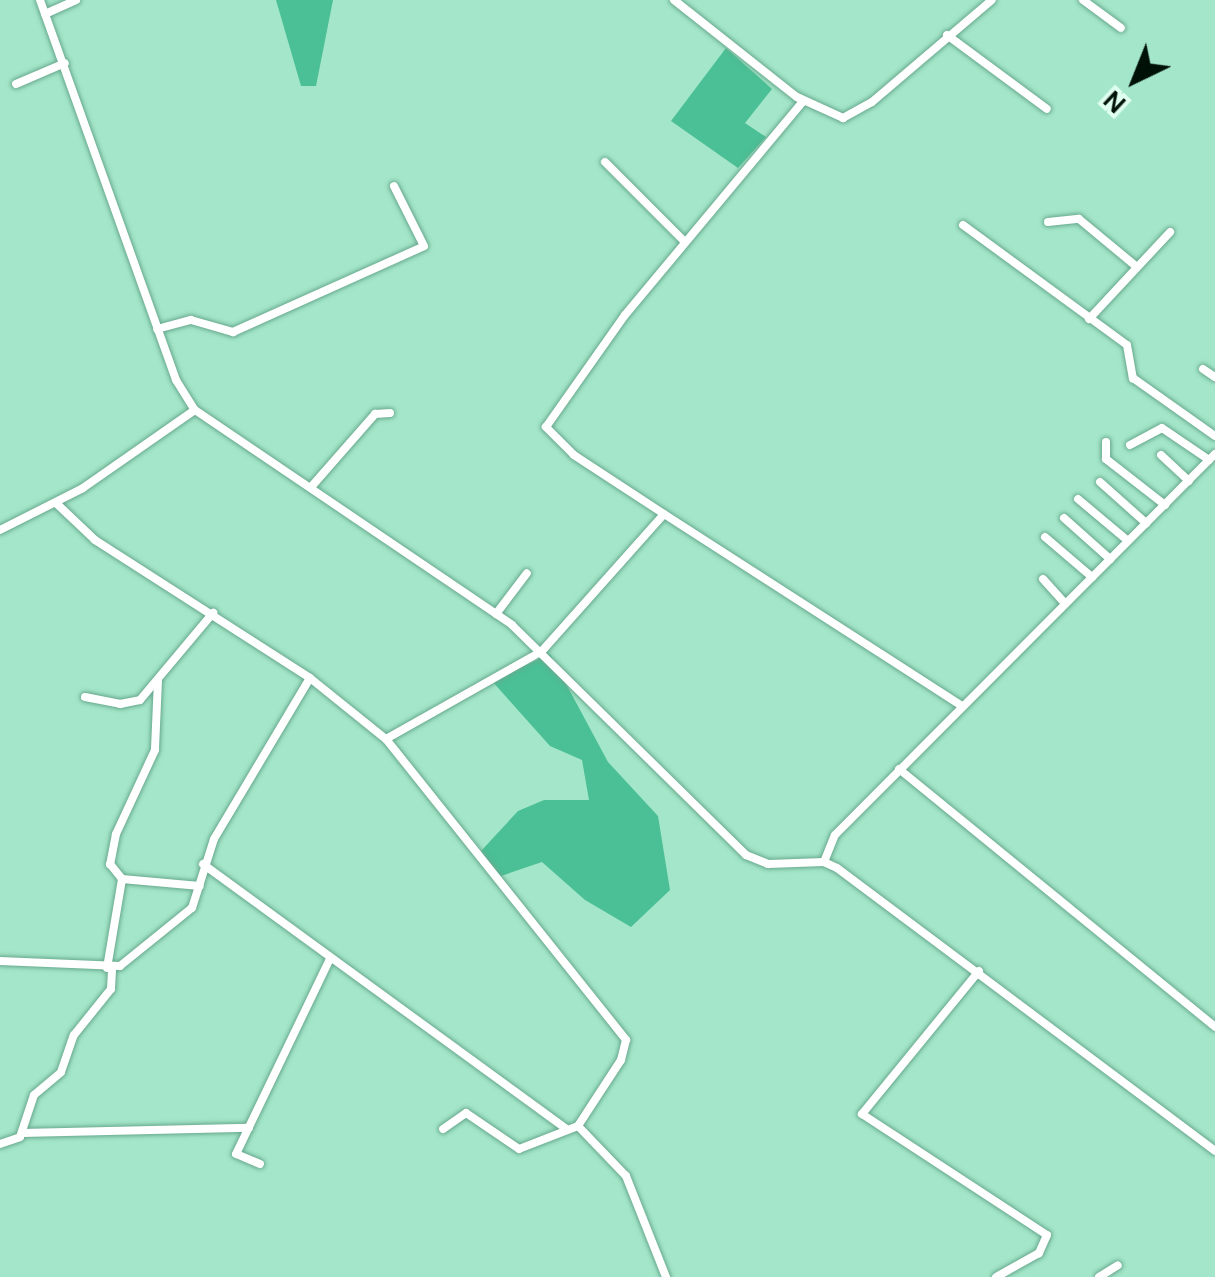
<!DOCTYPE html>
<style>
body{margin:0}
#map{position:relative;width:1215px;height:1277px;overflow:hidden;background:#a4e6c9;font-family:Karla,sans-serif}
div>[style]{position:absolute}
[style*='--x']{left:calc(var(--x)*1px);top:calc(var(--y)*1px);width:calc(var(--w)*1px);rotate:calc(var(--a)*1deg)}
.green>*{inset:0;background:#4bbf95}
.roads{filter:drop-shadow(0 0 2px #68a98e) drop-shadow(0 0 2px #68a98e)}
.minor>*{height:8px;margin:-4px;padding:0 4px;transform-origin:4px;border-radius:4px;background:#fff}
span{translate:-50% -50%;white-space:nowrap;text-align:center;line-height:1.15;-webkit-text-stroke:8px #dffff0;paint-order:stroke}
.north{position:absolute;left:1085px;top:30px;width:100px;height:100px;-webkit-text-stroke:8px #dffff0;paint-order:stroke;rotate:223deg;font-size:28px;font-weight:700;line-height:40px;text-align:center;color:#001108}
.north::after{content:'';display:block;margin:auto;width:35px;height:45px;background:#001108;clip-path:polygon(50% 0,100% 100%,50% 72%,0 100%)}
</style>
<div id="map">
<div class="green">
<div style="clip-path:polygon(276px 0,333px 0,316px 86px,301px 86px)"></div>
<div style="clip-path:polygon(726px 48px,772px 89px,745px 123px,766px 137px,738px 168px,671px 121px)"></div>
<div style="clip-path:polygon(550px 654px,608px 762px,658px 816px,670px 890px,631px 927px,585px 900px,542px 862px,498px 877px,481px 851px,518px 811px,544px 800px,589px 800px,582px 760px,550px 746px,492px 681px)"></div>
</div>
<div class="roads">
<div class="minor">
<div style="--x:40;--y:0;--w:404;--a:70.3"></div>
<div style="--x:176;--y:380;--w:36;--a:58"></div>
<div style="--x:195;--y:410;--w:383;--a:34.1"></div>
<div style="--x:512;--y:625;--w:328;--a:44.5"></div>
<div style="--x:746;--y:855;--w:24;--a:22"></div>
<div style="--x:768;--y:864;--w:56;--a:-2"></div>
<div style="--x:824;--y:862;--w:14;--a:25"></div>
<div style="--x:837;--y:868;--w:472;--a:36.8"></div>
<div style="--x:674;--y:0;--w:157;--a:38.3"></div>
<div style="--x:797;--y:97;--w:51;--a:24.5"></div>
<div style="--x:843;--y:118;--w:33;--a:-29"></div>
<div style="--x:872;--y:102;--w:157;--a:-40.4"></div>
<div style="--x:1083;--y:0;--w:47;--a:36.4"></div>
<div style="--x:45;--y:14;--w:34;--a:-24"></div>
<div style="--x:947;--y:35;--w:124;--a:36.5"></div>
<div style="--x:16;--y:84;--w:53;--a:-23.2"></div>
<div style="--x:605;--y:162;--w:113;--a:45"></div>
<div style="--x:1048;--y:222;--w:31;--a:-6"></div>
<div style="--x:1079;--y:219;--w:75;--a:39.6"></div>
<div style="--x:963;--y:225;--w:203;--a:36.2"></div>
<div style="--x:1127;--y:345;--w:34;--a:80"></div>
<div style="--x:1133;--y:378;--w:100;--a:35.3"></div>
<div style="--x:1089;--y:319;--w:119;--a:-47"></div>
<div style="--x:157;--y:329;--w:35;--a:-15"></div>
<div style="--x:191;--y:320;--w:44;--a:15.9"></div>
<div style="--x:233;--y:332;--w:209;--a:-24.2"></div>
<div style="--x:424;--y:246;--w:67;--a:-116.6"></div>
<div style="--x:1203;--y:369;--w:14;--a:34"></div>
<div style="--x:1106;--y:442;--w:17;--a:90"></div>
<div style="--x:1106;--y:459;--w:75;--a:37.9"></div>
<div style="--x:1130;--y:445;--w:36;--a:-28"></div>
<div style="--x:1162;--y:428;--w:57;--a:34.2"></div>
<div style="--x:1161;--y:455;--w:38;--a:43"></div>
<div style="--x:1100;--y:482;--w:62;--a:41.7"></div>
<div style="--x:312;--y:486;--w:96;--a:-48.8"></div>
<div style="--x:375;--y:414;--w:15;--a:-4"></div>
<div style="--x:1078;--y:499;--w:65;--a:40"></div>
<div style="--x:56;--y:503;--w:54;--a:43.5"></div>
<div style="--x:95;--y:540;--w:255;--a:32.7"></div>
<div style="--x:310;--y:678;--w:97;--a:38.8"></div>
<div style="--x:386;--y:739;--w:385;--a:51.4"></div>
<div style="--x:626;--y:1040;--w:21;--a:104"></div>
<div style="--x:621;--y:1060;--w:79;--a:123.1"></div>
<div style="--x:578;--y:1126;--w:63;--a:158.7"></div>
<div style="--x:519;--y:1149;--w:64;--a:-145.8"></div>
<div style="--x:466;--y:1113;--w:28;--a:145"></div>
<div style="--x:664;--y:514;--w:352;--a:32.8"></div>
<div style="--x:1064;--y:518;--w:62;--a:41.7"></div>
<div style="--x:0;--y:530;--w:93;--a:-26.8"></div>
<div style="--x:83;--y:488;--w:136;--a:-34.9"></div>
<div style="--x:1045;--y:537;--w:62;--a:40.4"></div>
<div style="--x:1043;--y:579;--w:31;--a:48"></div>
<div style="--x:496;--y:614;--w:51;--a:-52.9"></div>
<div style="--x:158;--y:680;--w:70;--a:92.5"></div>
<div style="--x:155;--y:750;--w:93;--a:114.9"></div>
<div style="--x:116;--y:834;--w:31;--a:101"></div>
<div style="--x:110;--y:864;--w:19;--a:51"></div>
<div style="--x:122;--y:879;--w:78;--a:5.1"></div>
<div style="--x:85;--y:697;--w:36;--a:11"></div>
<div style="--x:120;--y:704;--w:20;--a:-11"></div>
<div style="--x:140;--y:700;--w:114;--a:-50"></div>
<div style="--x:386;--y:739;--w:179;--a:-29.4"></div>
<div style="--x:542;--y:651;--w:183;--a:-48.3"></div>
<div style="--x:664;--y:514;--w:108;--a:-146.8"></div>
<div style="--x:574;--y:455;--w:40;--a:-135"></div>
<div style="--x:546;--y:427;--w:137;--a:-54.8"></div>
<div style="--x:625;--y:315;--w:278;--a:-50.2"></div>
<div style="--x:899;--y:769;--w:408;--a:39.2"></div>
<div style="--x:824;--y:862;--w:29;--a:-68"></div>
<div style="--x:835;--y:835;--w:538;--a:-45.08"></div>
<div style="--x:203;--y:864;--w:448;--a:36.1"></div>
<div style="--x:0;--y:961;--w:120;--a:2.4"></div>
<div style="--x:120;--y:966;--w:92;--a:-38.9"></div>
<div style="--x:192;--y:908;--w:72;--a:-72.3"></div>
<div style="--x:214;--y:839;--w:187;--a:-59.2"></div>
<div style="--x:107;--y:968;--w:90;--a:-80.4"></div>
<div style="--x:979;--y:971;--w:185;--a:129.3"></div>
<div style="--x:862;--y:1114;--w:221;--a:33.2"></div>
<div style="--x:1047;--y:1235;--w:20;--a:114"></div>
<div style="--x:1039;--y:1253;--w:49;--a:150.8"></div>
<div style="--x:578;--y:1126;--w:69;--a:46.2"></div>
<div style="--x:626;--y:1176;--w:109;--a:68.4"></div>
<div style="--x:22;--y:1133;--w:227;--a:-1.3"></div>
<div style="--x:0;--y:1144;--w:21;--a:-19"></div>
<div style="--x:20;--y:1137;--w:44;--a:-71.6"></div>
<div style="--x:34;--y:1095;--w:35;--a:-40"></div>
<div style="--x:61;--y:1072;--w:39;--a:-71"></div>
<div style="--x:74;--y:1035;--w:59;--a:-51.2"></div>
<div style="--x:111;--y:989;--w:20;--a:-87"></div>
<div style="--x:260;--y:1164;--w:26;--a:-157"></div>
<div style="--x:236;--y:1154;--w:216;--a:-64.3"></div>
<div style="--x:1099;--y:1277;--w:22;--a:-32"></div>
</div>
</div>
<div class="north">N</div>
</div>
